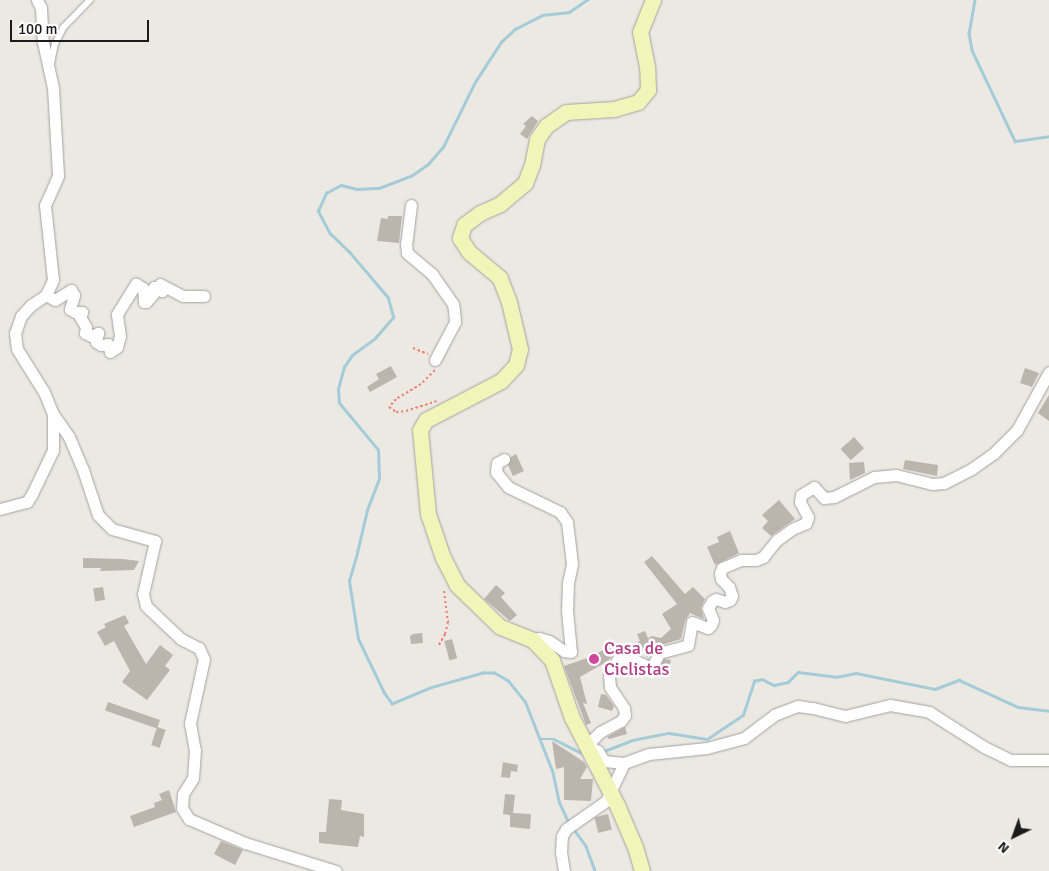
<!DOCTYPE html>
<style>
body{margin:0}
#map{position:relative;width:1049px;height:871px;overflow:hidden;background:#ece9e2;font-family:Signika,sans-serif}
div>[style]{position:absolute}
[style*='--x']{left:calc(var(--x)*1px);top:calc(var(--y)*1px);width:calc(var(--w)*1px);rotate:calc(var(--a)*1deg)}
.stream>*{height:2.5px;margin:-1.25px;padding:0 1.25px;transform-origin:1.25px;border-radius:1.25px;background:#a4ccd8}
.building>*{inset:0;background:#bcb5ae;transform-origin:0 0}
.path>*{height:2px;margin-top:-1px;transform-origin:0;background:repeating-linear-gradient(90deg,#f17d6e 0 2.5px,transparent 0 5px)}
.roads{filter:drop-shadow(0 0 1px #a2a2a2) drop-shadow(0 0 1px #a2a2a2)}
.lane>*{height:5.5px;margin:-2.75px;padding:0 2.75px;transform-origin:2.75px;border-radius:2.75px;background:#fff}
.street>*{height:11px;margin:-5.5px;padding:0 5.5px;transform-origin:5.5px;border-radius:5.5px;background:#fff}
.secondary>*{height:15px;margin:-7.5px;padding:0 7.5px;transform-origin:7.5px;border-radius:7.5px;background:#f1f5b7}
.dots>*{width:14px;height:14px;translate:-50% -50%;box-sizing:border-box;border:2px solid #fff;border-radius:50%}
span{translate:-50% -50%;white-space:nowrap;text-align:center;line-height:1.15;-webkit-text-stroke:5px #fff;paint-order:stroke}
.hotel-label{font-size:18px;color:#b23c85}
.left{translate:0 -50%;text-align:left}
.north{position:absolute;left:989px;top:811px;width:50px;height:50px;-webkit-text-stroke:4px #fff;paint-order:stroke;rotate:222deg;font-size:14px;font-weight:700;line-height:20px;text-align:center;color:#1b1b1b}
.north::after{content:'';display:block;margin:auto;width:18px;height:22px;background:#1b1b1b;clip-path:polygon(50% 0,100% 100%,50% 72%,0 100%)}
.scale{position:absolute;left:10px;top:20px;width:139px;height:22px;box-sizing:border-box;border:2px solid #1b1b1b;border-top:0;padding-left:6px;font-size:15px;line-height:18px;white-space:nowrap;color:#1b1b1b;-webkit-text-stroke:4px #fff;paint-order:stroke}
</style>
<div id="map">
<div class="stream">
<div style="--x:975;--y:0;--w:34;--a:100"></div>
<div style="--x:969;--y:33;--w:17;--a:80"></div>
<div style="--x:972;--y:50;--w:101;--a:64.7"></div>
<div style="--x:1015;--y:141;--w:34;--a:-8"></div>
<div style="--x:540;--y:739;--w:14;--a:0"></div>
<div style="--x:554;--y:739;--w:33;--a:27"></div>
<div style="--x:604;--y:751;--w:30;--a:-21"></div>
<div style="--x:632;--y:740;--w:38;--a:-11"></div>
<div style="--x:669;--y:733;--w:38;--a:9"></div>
<div style="--x:707;--y:739;--w:43;--a:-33.7"></div>
<div style="--x:743;--y:715;--w:36;--a:-72"></div>
<div style="--x:754;--y:681;--w:8;--a:-14"></div>
<div style="--x:762;--y:679;--w:13;--a:27"></div>
<div style="--x:774;--y:685;--w:14;--a:-12"></div>
<div style="--x:788;--y:682;--w:14;--a:-45"></div>
<div style="--x:798;--y:672;--w:38;--a:7"></div>
<div style="--x:836;--y:677;--w:20;--a:-11"></div>
<div style="--x:856;--y:673;--w:81;--a:11.4"></div>
<div style="--x:935;--y:689;--w:26;--a:-21"></div>
<div style="--x:959;--y:680;--w:65;--a:24.6"></div>
<div style="--x:1018;--y:707;--w:31;--a:7"></div>
<div style="--x:568;--y:822;--w:21;--a:-115"></div>
<div style="--x:559;--y:803;--w:33;--a:-102"></div>
<div style="--x:552;--y:771;--w:74;--a:-111.4"></div>
<div style="--x:525;--y:702;--w:27;--a:-129"></div>
<div style="--x:508;--y:681;--w:16;--a:-150"></div>
<div style="--x:494;--y:673;--w:11;--a:180"></div>
<div style="--x:483;--y:673;--w:55;--a:164.2"></div>
<div style="--x:430;--y:688;--w:41;--a:157.2"></div>
<div style="--x:392;--y:704;--w:14;--a:-126"></div>
<div style="--x:384;--y:693;--w:60;--a:-115.7"></div>
<div style="--x:358;--y:639;--w:59;--a:-98.8"></div>
<div style="--x:349;--y:581;--w:25;--a:-74"></div>
<div style="--x:356;--y:557;--w:48;--a:-76.8"></div>
<div style="--x:367;--y:510;--w:34;--a:-69"></div>
<div style="--x:379;--y:478;--w:28;--a:-92"></div>
<div style="--x:378;--y:450;--w:61;--a:-129.7"></div>
<div style="--x:339;--y:403;--w:14;--a:-94"></div>
<div style="--x:338;--y:389;--w:23;--a:-75"></div>
<div style="--x:344;--y:367;--w:14;--a:-56"></div>
<div style="--x:352;--y:355;--w:29;--a:-36"></div>
<div style="--x:375;--y:338;--w:28;--a:-49"></div>
<div style="--x:393;--y:317;--w:20;--a:-105"></div>
<div style="--x:388;--y:298;--w:59;--a:-130.2"></div>
<div style="--x:350;--y:253;--w:28;--a:-136"></div>
<div style="--x:330;--y:234;--w:26;--a:-118"></div>
<div style="--x:318;--y:211;--w:20;--a:-66"></div>
<div style="--x:326;--y:193;--w:17;--a:-28"></div>
<div style="--x:341;--y:185;--w:16;--a:14"></div>
<div style="--x:357;--y:189;--w:22;--a:-3"></div>
<div style="--x:379;--y:188;--w:34;--a:-21"></div>
<div style="--x:411;--y:176;--w:21;--a:-35"></div>
<div style="--x:428;--y:164;--w:23;--a:-49"></div>
<div style="--x:443;--y:147;--w:72;--a:-63.8"></div>
<div style="--x:475;--y:82;--w:48;--a:-57"></div>
<div style="--x:501;--y:42;--w:19;--a:-43"></div>
<div style="--x:515;--y:29;--w:30;--a:-27"></div>
<div style="--x:542;--y:15;--w:27;--a:-6"></div>
<div style="--x:569;--y:12;--w:22;--a:-34"></div>
<div style="--x:573;--y:828;--w:22;--a:54"></div>
<div style="--x:586;--y:846;--w:27;--a:70"></div>
</div>
<div class="building">
<div style="clip-path:polygon(532px 116px,538px 121px,527px 139px,520px 134px,526px 126px,523px 124px)"></div>
<div style="clip-path:polygon(388px 216px,402px 216px,399px 243px,377px 241px,381px 218px,388px 219px)"></div>
<div style="clip-path:polygon(391px 366px,397px 377px,370px 392px,367px 387px,379px 379px,376px 374px)"></div>
<div style="clip-path:polygon(1025px 368px,1039px 373px,1032px 387px,1020px 383px)"></div>
<div style="clip-path:polygon(1049px 395px,1049px 421px,1038px 413px)"></div>
<div style="left:854px;top:437px;width:15px;height:18px;rotate:48deg"></div>
<div style="clip-path:polygon(516px 454px,524px 471px,513px 476px,508px 465px,511px 457px)"></div>
<div style="clip-path:polygon(905px 460px,938px 465px,937px 476px,903px 469px)"></div>
<div style="clip-path:polygon(864px 462px,865px 473px,850px 480px,849px 463px)"></div>
<div style="clip-path:polygon(779px 500px,795px 519px,771px 536px,762px 528px,768px 521px,762px 515px)"></div>
<div style="clip-path:polygon(730px 531px,739px 553px,715px 565px,707px 547px,719px 542px,717px 537px)"></div>
<div style="clip-path:polygon(652px 556px,685px 594px,693px 587px,705px 599px,701px 608px,704px 619px,690px 613px,685px 621px,681px 639px,655px 647px,647px 658px,642px 647px,633px 652px,625px 651px,623px 647px,640px 641px,637px 634px,645px 631px,648px 638px,652px 636px,661px 638px,671px 629px,662px 614px,677px 604px,644px 562px)"></div>
<div style="clip-path:polygon(83px 558px,123px 559px,139px 561px,134px 570px,100px 571px,101px 568px,83px 568px)"></div>
<div style="clip-path:polygon(496px 585px,505px 593px,501px 597px,517px 615px,510px 621px,484px 599px)"></div>
<div style="left:103px;top:587px;width:13px;height:10px;rotate:81deg"></div>
<div style="clip-path:polygon(125px 615px,129px 623px,124px 626px,146px 664px,160px 645px,173px 655px,165px 666px,170px 670px,147px 700px,122px 682px,130px 671px,114px 641px,105px 646px,97px 632px,106px 627px,104px 624px)"></div>
<div style="clip-path:polygon(422px 633px,423px 643px,411px 644px,410px 636px,413px 634px)"></div>
<div style="left:452px;top:639px;width:20px;height:8px;rotate:75deg"></div>
<div style="clip-path:polygon(613px 644px,617px 650px,608px 661px,580px 677px,587px 704px,583px 703px,591px 723px,586px 725px,564px 666px,593px 656px)"></div>
<div style="clip-path:polygon(664px 659px,671px 660px,668px 673px,664px 672px,663px 677px,654px 674px)"></div>
<div style="clip-path:polygon(601px 694px,606px 695px,614px 706px,612px 711px,598px 707px)"></div>
<div style="left:108px;top:702px;width:55px;height:9px;rotate:19deg"></div>
<div style="left:157px;top:727px;width:9px;height:19px;rotate:18deg"></div>
<div style="clip-path:polygon(625px 727px,627px 734px,609px 739px,607px 737px)"></div>
<div style="clip-path:polygon(552px 741px,584px 762px,587px 767px,580px 779px,593px 779px,591px 801px,564px 800px,564px 767px,556px 769px)"></div>
<div style="clip-path:polygon(503px 762px,518px 765px,517px 772px,511px 771px,510px 778px,501px 777px)"></div>
<div style="clip-path:polygon(169px 790px,176px 812px,134px 827px,130px 816px,155px 807px,154px 803px,162px 800px,159px 794px)"></div>
<div style="clip-path:polygon(505px 794px,515px 795px,513px 813px,531px 814px,530px 829px,510px 827px,510px 815px,503px 814px)"></div>
<div style="clip-path:polygon(329px 799px,342px 800px,341px 810px,364px 814px,364px 837px,360px 836px,358px 847px,319px 843px,319px 832px,326px 832px)"></div>
<div style="left:608px;top:814px;width:16px;height:14px;rotate:76deg"></div>
<div style="clip-path:polygon(221px 841px,243px 850px,235px 865px,214px 854px)"></div>
</div>
<div class="path">
<div style="--x:413;--y:348;--w:16;--a:22"></div>
<div style="--x:435;--y:370;--w:20;--a:135"></div>
<div style="--x:421;--y:384;--w:29;--a:149"></div>
<div style="--x:396;--y:399;--w:11;--a:131"></div>
<div style="--x:389;--y:407;--w:9;--a:36"></div>
<div style="--x:396;--y:412;--w:10;--a:-6"></div>
<div style="--x:406;--y:411;--w:32;--a:-18"></div>
<div style="--x:439;--y:645;--w:13;--a:-61"></div>
<div style="--x:445;--y:634;--w:11;--a:-75"></div>
<div style="--x:448;--y:623;--w:35;--a:-97"></div>
</div>
<div class="roads">
<div class="lane">
<div style="--x:51;--y:64;--w:20;--a:-79"></div>
<div style="--x:55;--y:44;--w:18;--a:-63"></div>
<div style="--x:63;--y:28;--w:39;--a:-46"></div>
</div>
<div class="street">
<div style="--x:37;--y:0;--w:9;--a:63"></div>
<div style="--x:41;--y:8;--w:34;--a:87"></div>
<div style="--x:43;--y:42;--w:47;--a:77.7"></div>
<div style="--x:53;--y:88;--w:88;--a:86.7"></div>
<div style="--x:58;--y:176;--w:32;--a:114"></div>
<div style="--x:45;--y:205;--w:75;--a:83.9"></div>
<div style="--x:53;--y:280;--w:17;--a:115"></div>
<div style="--x:46;--y:295;--w:18;--a:146"></div>
<div style="--x:31;--y:305;--w:15;--a:132"></div>
<div style="--x:21;--y:316;--w:18;--a:109"></div>
<div style="--x:15;--y:333;--w:16;--a:83"></div>
<div style="--x:17;--y:349;--w:51;--a:57.9"></div>
<div style="--x:44;--y:392;--w:24;--a:68"></div>
<div style="--x:53;--y:414;--w:28;--a:55"></div>
<div style="--x:69;--y:437;--w:36;--a:67"></div>
<div style="--x:83;--y:470;--w:47;--a:71.6"></div>
<div style="--x:98;--y:515;--w:20;--a:45"></div>
<div style="--x:112;--y:529;--w:45;--a:15.6"></div>
<div style="--x:155;--y:541;--w:54;--a:102.8"></div>
<div style="--x:143;--y:594;--w:12;--a:76"></div>
<div style="--x:146;--y:606;--w:48;--a:43.3"></div>
<div style="--x:181;--y:639;--w:20;--a:27"></div>
<div style="--x:199;--y:648;--w:12;--a:66"></div>
<div style="--x:204;--y:659;--w:66;--a:102.3"></div>
<div style="--x:190;--y:723;--w:27;--a:80"></div>
<div style="--x:195;--y:750;--w:28;--a:94"></div>
<div style="--x:193;--y:778;--w:19;--a:122"></div>
<div style="--x:183;--y:794;--w:14;--a:94"></div>
<div style="--x:182;--y:808;--w:13;--a:58"></div>
<div style="--x:189;--y:819;--w:61;--a:23.2"></div>
<div style="--x:245;--y:843;--w:95;--a:17.1"></div>
<div style="--x:411;--y:205;--w:39;--a:97"></div>
<div style="--x:406;--y:244;--w:9;--a:84"></div>
<div style="--x:407;--y:253;--w:33;--a:40"></div>
<div style="--x:432;--y:274;--w:37;--a:55"></div>
<div style="--x:453;--y:304;--w:6;--a:81"></div>
<div style="--x:454;--y:310;--w:12;--a:85"></div>
<div style="--x:455;--y:322;--w:43;--a:117.8"></div>
<div style="--x:46;--y:295;--w:10;--a:29"></div>
<div style="--x:55;--y:300;--w:19;--a:-32"></div>
<div style="--x:71;--y:290;--w:6;--a:59"></div>
<div style="--x:74;--y:295;--w:15;--a:106"></div>
<div style="--x:70;--y:309;--w:6;--a:31"></div>
<div style="--x:75;--y:312;--w:7;--a:0"></div>
<div style="--x:82;--y:312;--w:5;--a:112"></div>
<div style="--x:80;--y:317;--w:12;--a:59"></div>
<div style="--x:86;--y:327;--w:6;--a:99"></div>
<div style="--x:85;--y:333;--w:7;--a:27"></div>
<div style="--x:91;--y:336;--w:8;--a:-23"></div>
<div style="--x:98;--y:333;--w:9;--a:103"></div>
<div style="--x:96;--y:342;--w:6;--a:31"></div>
<div style="--x:101;--y:345;--w:7;--a:-8"></div>
<div style="--x:108;--y:344;--w:8;--a:76"></div>
<div style="--x:110;--y:352;--w:9;--a:-36"></div>
<div style="--x:117;--y:347;--w:11;--a:-75"></div>
<div style="--x:120;--y:336;--w:22;--a:-98"></div>
<div style="--x:117;--y:314;--w:36;--a:-58"></div>
<div style="--x:136;--y:284;--w:8;--a:30"></div>
<div style="--x:143;--y:288;--w:14;--a:86"></div>
<div style="--x:144;--y:302;--w:2;--a:0"></div>
<div style="--x:146;--y:302;--w:11;--a:-49"></div>
<div style="--x:153;--y:294;--w:7;--a:-82"></div>
<div style="--x:154;--y:287;--w:9;--a:27"></div>
<div style="--x:162;--y:291;--w:7;--a:-106"></div>
<div style="--x:160;--y:284;--w:26;--a:28"></div>
<div style="--x:183;--y:296;--w:21;--a:0"></div>
<div style="--x:504;--y:459;--w:8;--a:150"></div>
<div style="--x:497;--y:463;--w:9;--a:96"></div>
<div style="--x:496;--y:472;--w:19;--a:51"></div>
<div style="--x:508;--y:487;--w:58;--a:25.7"></div>
<div style="--x:560;--y:512;--w:12;--a:55"></div>
<div style="--x:567;--y:522;--w:42;--a:83.2"></div>
<div style="--x:572;--y:564;--w:19;--a:102"></div>
<div style="--x:568;--y:583;--w:27;--a:92"></div>
<div style="--x:567;--y:610;--w:42;--a:84.6"></div>
<div style="--x:571;--y:652;--w:7;--a:-172"></div>
<div style="--x:564;--y:651;--w:18;--a:-146"></div>
<div style="--x:549;--y:641;--w:10;--a:-163"></div>
<div style="--x:539;--y:638;--w:6;--a:162"></div>
<div style="--x:0;--y:509;--w:28;--a:-15"></div>
<div style="--x:27;--y:502;--w:9;--a:-58"></div>
<div style="--x:32;--y:494;--w:49;--a:-64.5"></div>
<div style="--x:53;--y:450;--w:36;--a:-90"></div>
<div style="--x:624;--y:763;--w:20;--a:-174"></div>
<div style="--x:604;--y:761;--w:12;--a:-121"></div>
<div style="--x:598;--y:751;--w:13;--a:-151"></div>
<div style="--x:587;--y:745;--w:18;--a:-45"></div>
<div style="--x:600;--y:732;--w:24;--a:-28"></div>
<div style="--x:621;--y:721;--w:7;--a:-56"></div>
<div style="--x:625;--y:715;--w:7;--a:-98"></div>
<div style="--x:624;--y:708;--w:25;--a:-124"></div>
<div style="--x:610;--y:687;--w:12;--a:-95"></div>
<div style="--x:609;--y:675;--w:21;--a:-61"></div>
<div style="--x:619;--y:657;--w:15;--a:11"></div>
<div style="--x:634;--y:660;--w:17;--a:25"></div>
<div style="--x:649;--y:667;--w:4;--a:-27"></div>
<div style="--x:653;--y:665;--w:13;--a:-63"></div>
<div style="--x:659;--y:653;--w:30;--a:-15"></div>
<div style="--x:688;--y:645;--w:23;--a:-80"></div>
<div style="--x:692;--y:622;--w:17;--a:21"></div>
<div style="--x:708;--y:628;--w:4;--a:-45"></div>
<div style="--x:711;--y:625;--w:5;--a:-68"></div>
<div style="--x:713;--y:620;--w:13;--a:-113"></div>
<div style="--x:708;--y:608;--w:8;--a:-60"></div>
<div style="--x:712;--y:601;--w:4;--a:-27"></div>
<div style="--x:716;--y:599;--w:9;--a:18"></div>
<div style="--x:725;--y:602;--w:5;--a:-22"></div>
<div style="--x:730;--y:600;--w:4;--a:-63"></div>
<div style="--x:732;--y:596;--w:9;--a:-108"></div>
<div style="--x:729;--y:587;--w:11;--a:-135"></div>
<div style="--x:721;--y:579;--w:6;--a:-99"></div>
<div style="--x:720;--y:573;--w:5;--a:-68"></div>
<div style="--x:722;--y:568;--w:21;--a:-23"></div>
<div style="--x:741;--y:560;--w:15;--a:0"></div>
<div style="--x:756;--y:560;--w:8;--a:-23"></div>
<div style="--x:763;--y:557;--w:22;--a:-51"></div>
<div style="--x:777;--y:540;--w:19;--a:-36"></div>
<div style="--x:792;--y:529;--w:15;--a:-23"></div>
<div style="--x:806;--y:523;--w:6;--a:-72"></div>
<div style="--x:808;--y:517;--w:17;--a:-118"></div>
<div style="--x:800;--y:502;--w:7;--a:-82"></div>
<div style="--x:801;--y:495;--w:15;--a:-32"></div>
<div style="--x:814;--y:487;--w:15;--a:48"></div>
<div style="--x:824;--y:498;--w:10;--a:-6"></div>
<div style="--x:834;--y:497;--w:45;--a:-26.6"></div>
<div style="--x:874;--y:477;--w:22;--a:-5"></div>
<div style="--x:896;--y:475;--w:37;--a:14"></div>
<div style="--x:932;--y:484;--w:12;--a:-5"></div>
<div style="--x:944;--y:483;--w:29;--a:-27"></div>
<div style="--x:970;--y:470;--w:29;--a:-35"></div>
<div style="--x:994;--y:453;--w:33;--a:-45"></div>
<div style="--x:1017;--y:430;--w:66;--a:-61.1"></div>
<div style="--x:564;--y:871;--w:18;--a:-99"></div>
<div style="--x:561;--y:853;--w:17;--a:-87"></div>
<div style="--x:562;--y:836;--w:8;--a:-60"></div>
<div style="--x:566;--y:829;--w:49;--a:-35"></div>
<div style="--x:606;--y:801;--w:42;--a:-64.7"></div>
<div style="--x:624;--y:763;--w:27;--a:-20"></div>
<div style="--x:649;--y:754;--w:58;--a:-5.9"></div>
<div style="--x:707;--y:748;--w:38;--a:-15"></div>
<div style="--x:744;--y:738;--w:38;--a:-37"></div>
<div style="--x:774;--y:715;--w:26;--a:-21"></div>
<div style="--x:798;--y:706;--w:15;--a:8"></div>
<div style="--x:813;--y:708;--w:33;--a:14"></div>
<div style="--x:845;--y:716;--w:46;--a:-13.7"></div>
<div style="--x:890;--y:705;--w:40;--a:10"></div>
<div style="--x:929;--y:712;--w:65;--a:32.5"></div>
<div style="--x:984;--y:747;--w:30;--a:26"></div>
<div style="--x:1011;--y:760;--w:38;--a:0"></div>
</div>
<div class="secondary">
<div style="--x:642;--y:871;--w:25;--a:-106"></div>
<div style="--x:635;--y:847;--w:46;--a:-113.2"></div>
<div style="--x:617;--y:805;--w:98;--a:-117.3"></div>
<div style="--x:572;--y:718;--w:61;--a:-109"></div>
<div style="--x:552;--y:660;--w:28;--a:-134"></div>
<div style="--x:533;--y:640;--w:35;--a:-158"></div>
<div style="--x:500;--y:627;--w:60;--a:-135.7"></div>
<div style="--x:457;--y:585;--w:30;--a:-117"></div>
<div style="--x:443;--y:558;--w:46;--a:-108.8"></div>
<div style="--x:428;--y:514;--w:84;--a:-95.4"></div>
<div style="--x:420;--y:430;--w:12;--a:-59"></div>
<div style="--x:426;--y:420;--w:85;--a:-27.5"></div>
<div style="--x:501;--y:381;--w:22;--a:-47"></div>
<div style="--x:516;--y:365;--w:16;--a:-76"></div>
<div style="--x:520;--y:349;--w:48;--a:-103.2"></div>
<div style="--x:509;--y:302;--w:26;--a:-111"></div>
<div style="--x:500;--y:278;--w:40;--a:-140"></div>
<div style="--x:469;--y:252;--w:17;--a:-123"></div>
<div style="--x:460;--y:238;--w:14;--a:-73"></div>
<div style="--x:464;--y:225;--w:20;--a:-37"></div>
<div style="--x:480;--y:213;--w:22;--a:-24"></div>
<div style="--x:500;--y:204;--w:33;--a:-40"></div>
<div style="--x:525;--y:183;--w:19;--a:-69"></div>
<div style="--x:532;--y:165;--w:26;--a:-79"></div>
<div style="--x:537;--y:139;--w:16;--a:-55"></div>
<div style="--x:546;--y:126;--w:24;--a:-35"></div>
<div style="--x:566;--y:112;--w:48;--a:-3.6"></div>
<div style="--x:614;--y:109;--w:25;--a:-16"></div>
<div style="--x:638;--y:102;--w:16;--a:-50"></div>
<div style="--x:648;--y:90;--w:23;--a:-92"></div>
<div style="--x:647;--y:67;--w:36;--a:-101"></div>
<div style="--x:640;--y:32;--w:35;--a:-68"></div>
</div>
</div>
<div class="dots">
<div style="left:594px;top:659px;background:#d1479c"></div>
</div>
<div class="hotel-label">
<span class="left" style="left:604px;top:659px">Casa de<br>Ciclistas</span>
</div>
<div class="north">N</div>
<div class="scale">100 m</div>
</div>
